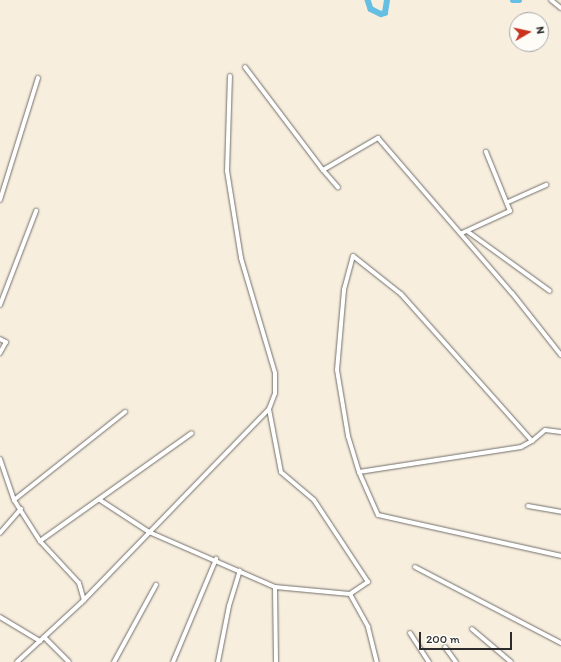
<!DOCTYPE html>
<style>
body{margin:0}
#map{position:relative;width:561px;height:662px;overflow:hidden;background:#f7eede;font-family:Itim,sans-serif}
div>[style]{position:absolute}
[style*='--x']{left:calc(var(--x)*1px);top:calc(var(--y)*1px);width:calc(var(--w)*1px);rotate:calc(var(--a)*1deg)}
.river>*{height:5.5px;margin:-2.75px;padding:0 2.75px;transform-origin:2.75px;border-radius:2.75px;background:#65bfe2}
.roads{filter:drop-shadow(0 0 1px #726f6a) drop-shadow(0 0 1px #726f6a)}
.minor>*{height:4px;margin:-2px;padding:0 2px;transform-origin:2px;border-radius:2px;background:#fff}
span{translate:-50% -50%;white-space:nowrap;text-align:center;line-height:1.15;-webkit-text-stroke:3px #fdfcf7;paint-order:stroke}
.north{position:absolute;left:509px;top:12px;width:40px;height:40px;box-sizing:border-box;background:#fdfcf7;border:1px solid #a9a8a5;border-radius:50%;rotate:81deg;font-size:11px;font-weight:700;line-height:16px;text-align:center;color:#2b2b2b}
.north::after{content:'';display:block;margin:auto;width:14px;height:18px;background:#c8321e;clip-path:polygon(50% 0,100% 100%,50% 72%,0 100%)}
.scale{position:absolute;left:419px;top:632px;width:93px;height:18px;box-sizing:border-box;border:2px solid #2b2b2b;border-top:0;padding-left:5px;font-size:12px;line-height:14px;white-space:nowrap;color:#2b2b2b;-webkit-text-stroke:3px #fdfcf7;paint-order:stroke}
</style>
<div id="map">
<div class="river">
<div style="--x:368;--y:0;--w:9;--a:72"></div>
<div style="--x:371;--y:9;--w:11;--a:27"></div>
<div style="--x:381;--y:14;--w:4;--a:-14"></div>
<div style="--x:385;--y:13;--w:13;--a:-81"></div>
<div style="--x:513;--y:0;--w:6;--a:0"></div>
</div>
<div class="roads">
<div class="minor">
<div style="--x:551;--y:0;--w:13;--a:39"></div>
<div style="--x:245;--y:67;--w:129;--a:52.9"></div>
<div style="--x:323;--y:170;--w:64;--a:-30.2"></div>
<div style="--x:378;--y:138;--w:205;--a:49.2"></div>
<div style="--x:512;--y:293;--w:79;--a:51.7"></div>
<div style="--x:323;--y:170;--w:23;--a:49"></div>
<div style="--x:0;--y:200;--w:128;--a:-72.7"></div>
<div style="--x:508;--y:202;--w:42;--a:-24.1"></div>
<div style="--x:467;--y:231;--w:102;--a:35.9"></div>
<div style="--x:462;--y:233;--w:53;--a:-24.6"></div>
<div style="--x:510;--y:211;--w:64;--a:-112.1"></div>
<div style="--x:0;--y:305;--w:101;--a:-69"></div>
<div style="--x:0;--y:339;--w:7;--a:27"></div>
<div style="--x:6;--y:342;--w:13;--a:119"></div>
<div style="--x:532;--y:441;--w:197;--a:-131.7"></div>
<div style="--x:401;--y:294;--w:61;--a:-141.6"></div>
<div style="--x:353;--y:256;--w:35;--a:105"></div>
<div style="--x:344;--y:290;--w:80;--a:95"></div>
<div style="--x:337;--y:370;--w:67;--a:80.5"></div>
<div style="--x:348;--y:436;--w:38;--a:73"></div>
<div style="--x:359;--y:472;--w:164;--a:-8.8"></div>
<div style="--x:521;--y:447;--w:13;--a:-29"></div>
<div style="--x:532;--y:441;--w:17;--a:-40"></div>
<div style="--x:545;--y:430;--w:16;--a:7"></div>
<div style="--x:0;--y:459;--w:43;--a:71.1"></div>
<div style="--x:14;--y:500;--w:49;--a:57.6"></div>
<div style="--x:40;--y:541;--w:57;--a:47.1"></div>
<div style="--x:79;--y:583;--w:18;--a:74"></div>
<div style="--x:359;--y:472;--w:47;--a:66.2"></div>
<div style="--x:378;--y:515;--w:188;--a:12.6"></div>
<div style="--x:14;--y:500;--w:142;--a:-38.4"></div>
<div style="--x:100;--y:500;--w:59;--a:33.1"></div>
<div style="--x:149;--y:532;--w:137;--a:23.6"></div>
<div style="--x:275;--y:587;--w:75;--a:5.3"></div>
<div style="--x:350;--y:594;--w:22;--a:-34"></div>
<div style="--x:368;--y:582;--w:98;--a:-123.4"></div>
<div style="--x:314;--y:500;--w:43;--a:-139.7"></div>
<div style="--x:281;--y:472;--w:64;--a:-100.8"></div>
<div style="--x:528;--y:506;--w:34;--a:10"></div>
<div style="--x:0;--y:533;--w:32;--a:-49"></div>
<div style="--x:40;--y:541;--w:186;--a:-35.4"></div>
<div style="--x:415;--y:567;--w:165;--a:27.5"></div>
<div style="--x:275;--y:587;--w:75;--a:89.2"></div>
<div style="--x:350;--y:594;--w:38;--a:61"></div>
<div style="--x:368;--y:627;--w:36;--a:76"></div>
<div style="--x:0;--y:617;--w:47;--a:31"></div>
<div style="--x:472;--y:629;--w:51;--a:40.2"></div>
<div style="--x:410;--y:633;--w:35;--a:57"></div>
<div style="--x:44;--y:637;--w:35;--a:45"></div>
<div style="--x:445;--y:647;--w:19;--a:54"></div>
<div style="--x:17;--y:662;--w:87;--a:-42.7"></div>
<div style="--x:81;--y:603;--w:270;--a:-45.9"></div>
<div style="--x:269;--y:409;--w:17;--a:-69"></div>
<div style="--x:275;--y:393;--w:20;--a:-90"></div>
<div style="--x:275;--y:373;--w:120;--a:-106.5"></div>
<div style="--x:241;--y:258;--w:88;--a:-99.1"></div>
<div style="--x:227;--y:171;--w:95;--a:-88.2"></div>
<div style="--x:114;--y:662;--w:88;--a:-61.4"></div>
<div style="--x:173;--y:662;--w:112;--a:-67.3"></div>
<div style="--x:218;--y:662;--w:57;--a:-78.9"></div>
<div style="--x:229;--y:606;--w:37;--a:-73"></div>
</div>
</div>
<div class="north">N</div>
<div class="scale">200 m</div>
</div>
